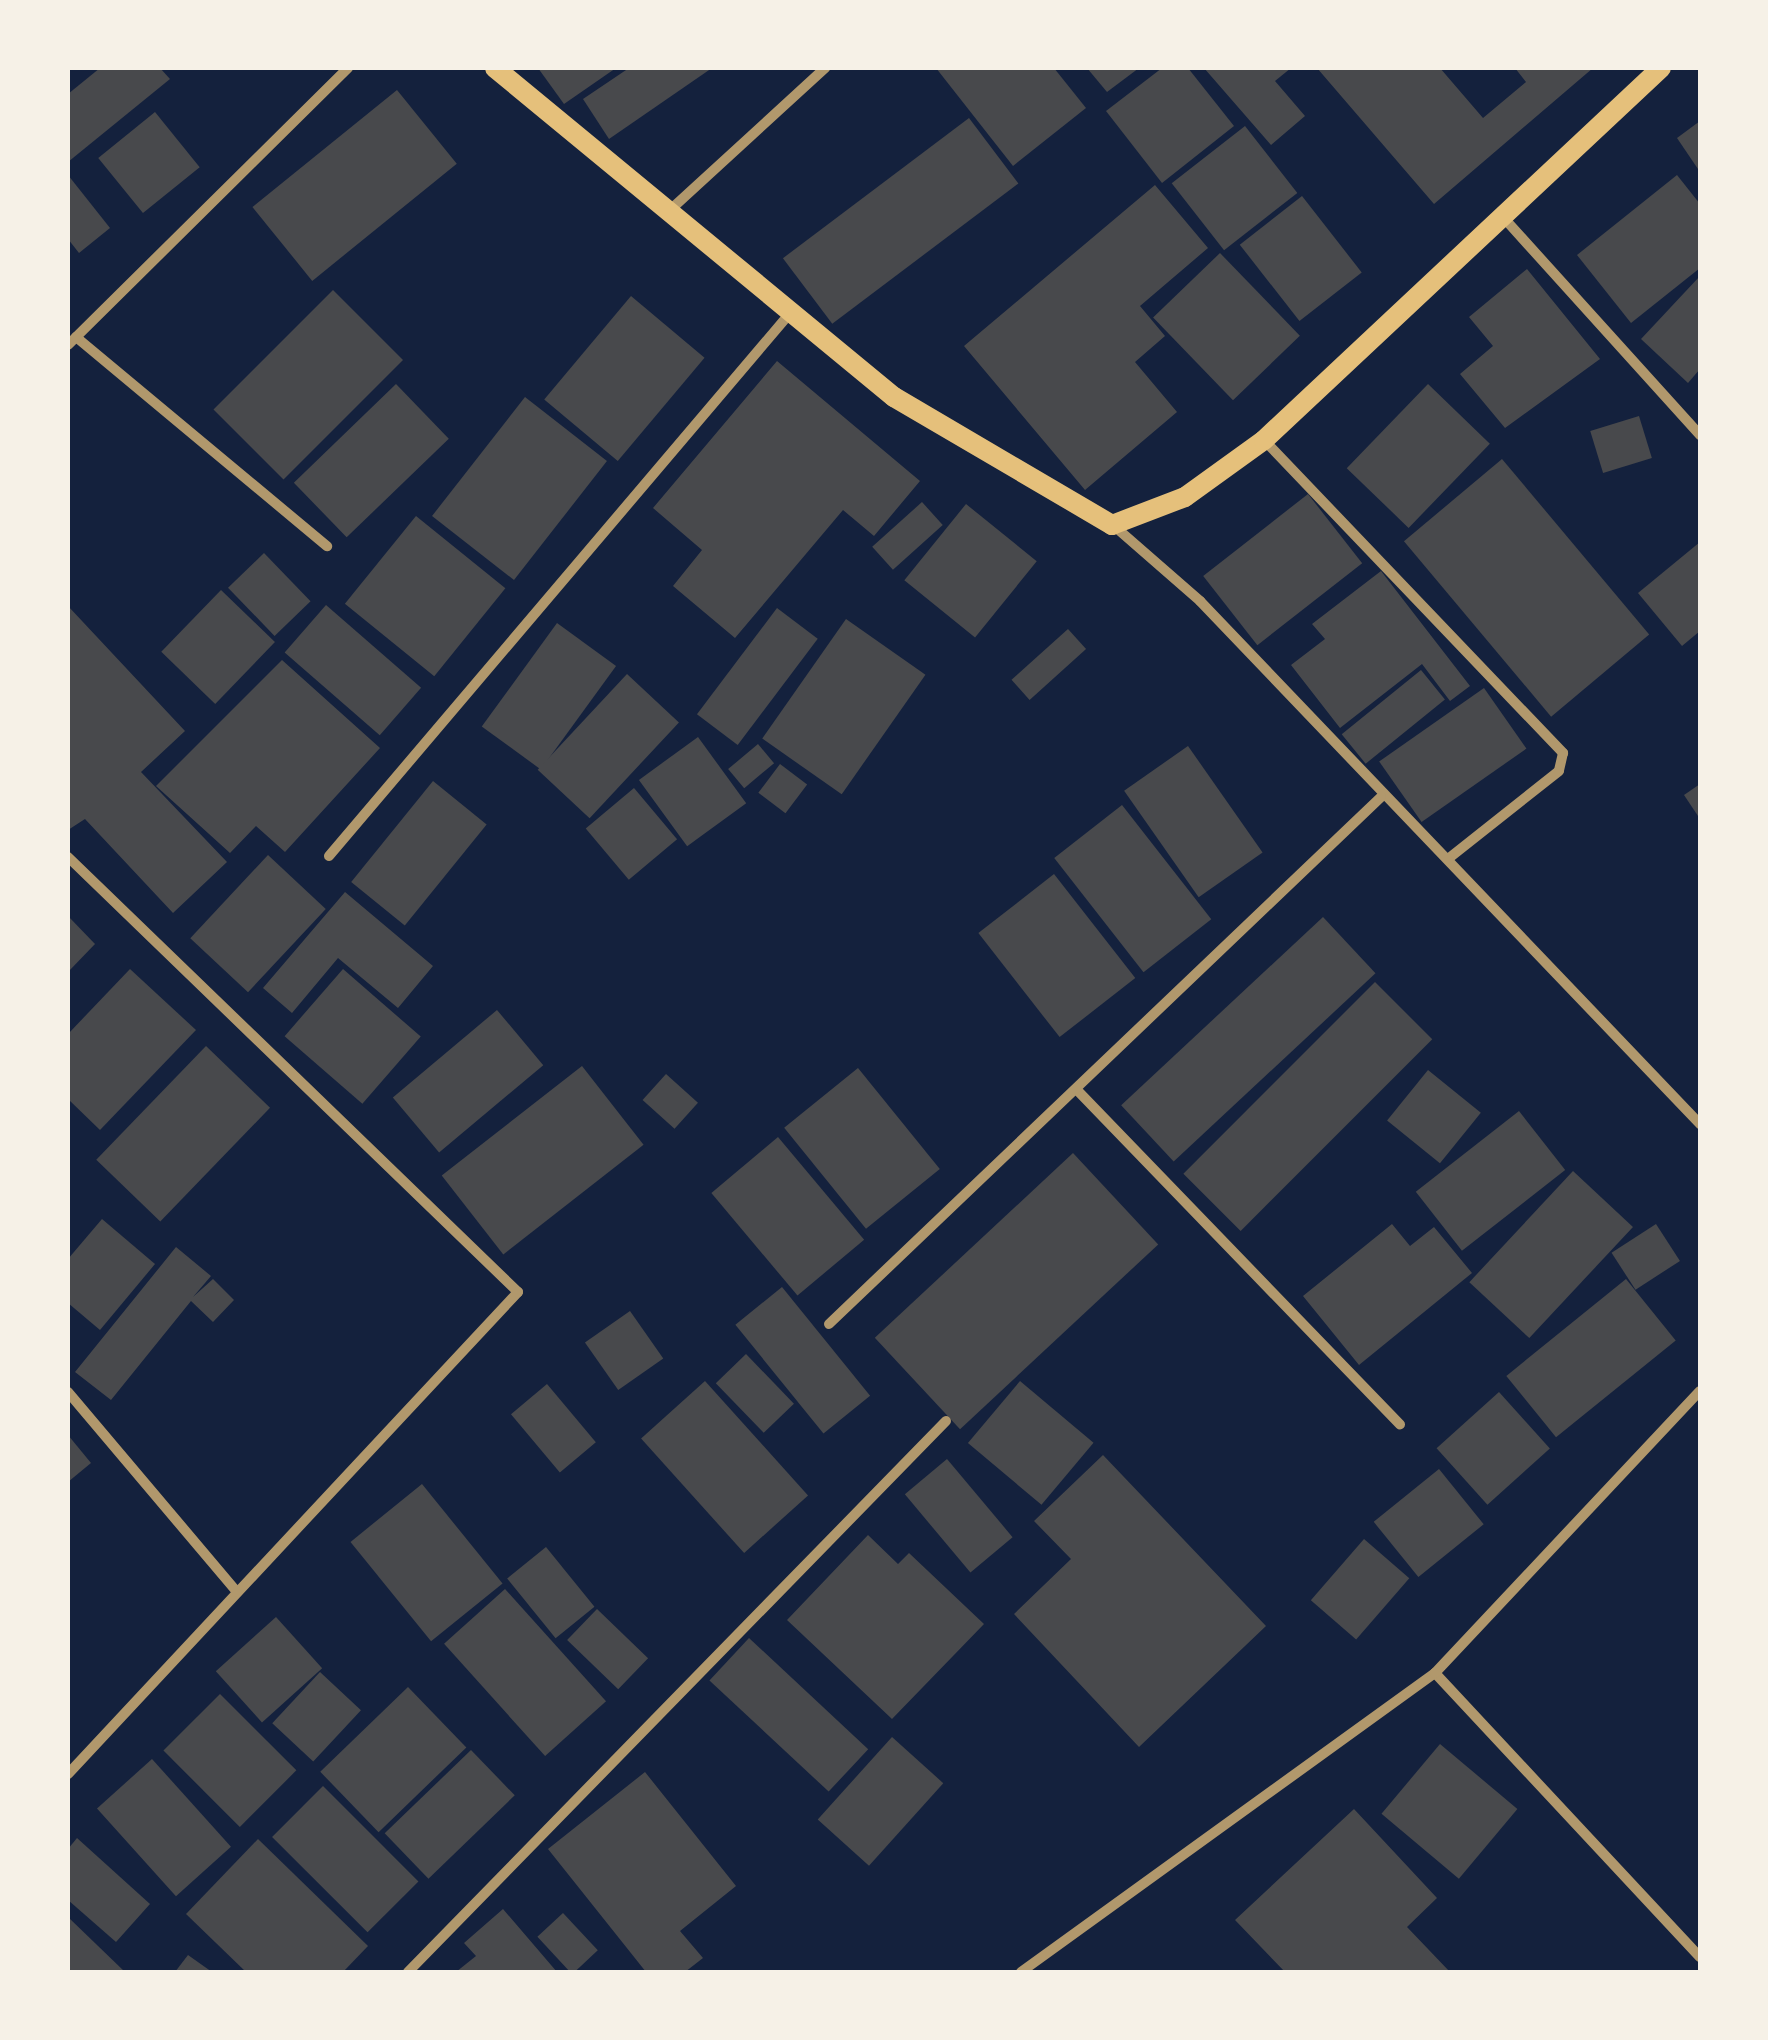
<!DOCTYPE html>
<style>
body{margin:0}
#map{position:relative;width:1768px;height:2040px;overflow:hidden;background:#14213d;font-family:"Source Sans 3",sans-serif}
div>[style]{position:absolute}
[style*='--x']{left:calc(var(--x)*1px);top:calc(var(--y)*1px);width:calc(var(--w)*1px);rotate:calc(var(--a)*1deg)}
.building>*{inset:0;background:#48494c;transform-origin:0 0}
.minor>*{height:10px;margin:-5px;padding:0 5px;transform-origin:5px;border-radius:5px;background:#b1986c}
.secondary>*{height:20px;margin:-10px;padding:0 10px;transform-origin:10px;border-radius:10px;background:#e5c07b}
span{translate:-50% -50%;white-space:nowrap;text-align:center;line-height:1.15;-webkit-text-stroke:8px #f6f1e7;paint-order:stroke}
.frame{position:absolute;inset:0;border:70px solid #f6f1e7;pointer-events:none}
</style>
<div id="map">
<div class="building">
<div style="clip-path:polygon(100px 68px,160px 68px,170px 79px,68px 162px,68px 94px)"></div>
<div style="clip-path:polygon(538px 68px,616px 68px,564px 104px)"></div>
<div style="clip-path:polygon(629px 68px,712px 68px,609px 139px,583px 99px)"></div>
<div style="clip-path:polygon(936px 68px,1054px 68px,1086px 108px,1013px 166px)"></div>
<div style="clip-path:polygon(1087px 68px,1139px 68px,1107px 92px)"></div>
<div style="clip-path:polygon(1162px 68px,1188px 68px,1234px 126px,1162px 183px,1106px 111px)"></div>
<div style="clip-path:polygon(1204px 68px,1291px 68px,1275px 81px,1305px 116px,1271px 145px)"></div>
<div style="clip-path:polygon(1317px 68px,1440px 68px,1483px 118px,1526px 82px,1515px 68px,1593px 68px,1434px 204px)"></div>
<div style="left:397px;top:90px;width:95px;height:186px;rotate:51deg"></div>
<div style="left:155px;top:112px;width:71px;height:73px;rotate:51deg"></div>
<div style="left:969px;top:118px;width:82px;height:233px;rotate:53deg"></div>
<div style="clip-path:polygon(1700px 121px,1700px 172px,1677px 138px)"></div>
<div style="left:1245px;top:126px;width:85px;height:93px;rotate:52deg"></div>
<div style="clip-path:polygon(68px 175px,110px 228px,79px 253px,68px 239px)"></div>
<div style="clip-path:polygon(1677px 175px,1700px 204px,1700px 268px,1631px 323px,1577px 255px)"></div>
<div style="clip-path:polygon(1155px 185px,1208px 248px,1140px 306px,1165px 336px,1135px 362px,1177px 412px,1085px 490px,964px 346px)"></div>
<div style="left:1302px;top:196px;width:97px;height:79px;rotate:52deg"></div>
<div style="left:1220px;top:253px;width:115px;height:93px;rotate:46deg"></div>
<div style="clip-path:polygon(1527px 269px,1600px 359px,1505px 428px,1460px 374px,1493px 346px,1469px 317px)"></div>
<div style="clip-path:polygon(1700px 276px,1700px 369px,1688px 383px,1641px 339px)"></div>
<div style="left:333px;top:290px;width:99px;height:169px;rotate:45deg"></div>
<div style="left:631px;top:296px;width:96px;height:135px;rotate:40deg"></div>
<div style="clip-path:polygon(777px 361px,920px 481px,874px 536px,843px 510px,735px 638px,673px 586px,702px 550px,653px 508px)"></div>
<div style="left:396px;top:384px;width:76px;height:142px;rotate:46deg"></div>
<div style="left:1428px;top:384px;width:86px;height:117px;rotate:44deg"></div>
<div style="left:525px;top:397px;width:104px;height:151px;rotate:38deg"></div>
<div style="left:1639px;top:416px;width:44px;height:51px;rotate:73deg"></div>
<div style="left:1502px;top:459px;width:229px;height:128px;rotate:50deg"></div>
<div style="left:1308px;top:494px;width:88px;height:133px;rotate:52deg"></div>
<div style="left:922px;top:502px;width:31px;height:67px;rotate:48deg"></div>
<div style="left:966px;top:504px;width:91px;height:98px;rotate:39deg"></div>
<div style="left:416px;top:516px;width:115px;height:113px;rotate:39deg"></div>
<div style="clip-path:polygon(1700px 542px,1700px 631px,1682px 646px,1638px 593px)"></div>
<div style="left:264px;top:553px;width:67px;height:50px;rotate:46deg"></div>
<div style="clip-path:polygon(1381px 571px,1470px 686px,1450px 701px,1422px 664px,1340px 728px,1291px 665px,1325px 639px,1312px 624px)"></div>
<div style="left:221px;top:590px;width:75px;height:86px;rotate:44deg"></div>
<div style="left:326px;top:605px;width:126px;height:63px;rotate:41deg"></div>
<div style="clip-path:polygon(68px 606px,185px 731px,141px 772px,227px 862px,173px 913px,85px 819px,68px 830px)"></div>
<div style="left:777px;top:608px;width:51px;height:133px;rotate:37deg"></div>
<div style="left:846px;top:619px;width:97px;height:146px;rotate:35deg"></div>
<div style="left:557px;top:623px;width:73px;height:128px;rotate:36deg"></div>
<div style="left:1068px;top:629px;width:27px;height:76px;rotate:48deg"></div>
<div style="clip-path:polygon(282px 660px,380px 748px,285px 852px,256px 826px,230px 853px,156px 786px)"></div>
<div style="left:1421px;top:670px;width:38px;height:102px;rotate:51deg"></div>
<div style="left:627px;top:674px;width:71px;height:131px;rotate:43deg"></div>
<div style="left:1484px;top:688px;width:74px;height:128px;rotate:55deg"></div>
<div style="left:698px;top:737px;width:82px;height:73px;rotate:54deg"></div>
<div style="left:758px;top:744px;width:25px;height:39px;rotate:50deg"></div>
<div style="left:1188px;top:746px;width:130px;height:78px;rotate:55deg"></div>
<div style="left:780px;top:764px;width:34px;height:36px;rotate:37deg"></div>
<div style="left:433px;top:781px;width:69px;height:130px;rotate:39deg"></div>
<div style="clip-path:polygon(1700px 784px,1700px 819px,1684px 795px)"></div>
<div style="left:634px;top:788px;width:67px;height:63px;rotate:50deg"></div>
<div style="left:1122px;top:805px;width:145px;height:86px;rotate:52deg"></div>
<div style="left:268px;top:855px;width:79px;height:114px;rotate:43deg"></div>
<div style="left:1054px;top:874px;width:132px;height:96px;rotate:52deg"></div>
<div style="clip-path:polygon(345px 892px,433px 966px,398px 1008px,338px 958px,292px 1013px,263px 988px)"></div>
<div style="clip-path:polygon(68px 916px,95px 944px,68px 972px)"></div>
<div style="left:1323px;top:917px;width:77px;height:276px;rotate:47deg"></div>
<div style="clip-path:polygon(130px 969px,196px 1030px,100px 1130px,68px 1099px,68px 1034px)"></div>
<div style="left:343px;top:969px;width:103px;height:89px;rotate:41deg"></div>
<div style="left:1375px;top:982px;width:81px;height:271px;rotate:45deg"></div>
<div style="left:497px;top:1010px;width:72px;height:136px;rotate:50deg"></div>
<div style="left:206px;top:1046px;width:89px;height:158px;rotate:44deg"></div>
<div style="left:582px;top:1066px;width:100px;height:178px;rotate:52deg"></div>
<div style="left:858px;top:1068px;width:130px;height:95px;rotate:51deg"></div>
<div style="left:1428px;top:1070px;width:68px;height:65px;rotate:39deg"></div>
<div style="left:666px;top:1074px;width:43px;height:35px;rotate:42deg"></div>
<div style="left:1519px;top:1111px;width:75px;height:131px;rotate:52deg"></div>
<div style="left:778px;top:1137px;width:134px;height:87px;rotate:50deg"></div>
<div style="left:1073px;top:1153px;width:125px;height:271px;rotate:47deg"></div>
<div style="left:1573px;top:1171px;width:82px;height:152px;rotate:43deg"></div>
<div style="clip-path:polygon(102px 1219px,155px 1264px,100px 1330px,68px 1303px,68px 1259px)"></div>
<div style="clip-path:polygon(1392px 1224px,1410px 1246px,1434px 1227px,1472px 1273px,1359px 1365px,1303px 1296px)"></div>
<div style="left:1656px;top:1224px;width:44px;height:53px;rotate:57deg"></div>
<div style="clip-path:polygon(176px 1247px,211px 1276px,193px 1297px,213px 1279px,234px 1300px,213px 1322px,191px 1301px,111px 1400px,75px 1372px)"></div>
<div style="left:1626px;top:1279px;width:79px;height:154px;rotate:51deg"></div>
<div style="left:782px;top:1287px;width:140px;height:60px;rotate:51deg"></div>
<div style="left:630px;top:1311px;width:58px;height:55px;rotate:55deg"></div>
<div style="left:746px;top:1354px;width:69px;height:42px;rotate:46deg"></div>
<div style="left:705px;top:1381px;width:154px;height:86px;rotate:48deg"></div>
<div style="left:1020px;top:1381px;width:96px;height:81px;rotate:40deg"></div>
<div style="left:547px;top:1384px;width:76px;height:47px;rotate:50deg"></div>
<div style="left:1499px;top:1392px;width:76px;height:84px;rotate:48deg"></div>
<div style="clip-path:polygon(68px 1435px,91px 1463px,68px 1482px)"></div>
<div style="clip-path:polygon(1103px 1455px,1266px 1626px,1139px 1747px,1014px 1614px,1071px 1559px,1034px 1521px)"></div>
<div style="left:947px;top:1459px;width:102px;height:55px;rotate:50deg"></div>
<div style="left:1439px;top:1469px;width:71px;height:84px;rotate:51deg"></div>
<div style="left:422px;top:1484px;width:128px;height:92px;rotate:51deg"></div>
<div style="clip-path:polygon(868px 1535px,898px 1564px,909px 1553px,984px 1624px,892px 1719px,787px 1620px)"></div>
<div style="left:1364px;top:1539px;width:60px;height:81px;rotate:41deg"></div>
<div style="left:546px;top:1547px;width:77px;height:50px;rotate:51deg"></div>
<div style="left:505px;top:1589px;width:151px;height:82px;rotate:48deg"></div>
<div style="left:597px;top:1609px;width:71px;height:43px;rotate:44deg"></div>
<div style="left:276px;top:1617px;width:69px;height:81px;rotate:48deg"></div>
<div style="left:749px;top:1638px;width:163px;height:58px;rotate:43deg"></div>
<div style="left:320px;top:1672px;width:56px;height:70px;rotate:43deg"></div>
<div style="left:408px;top:1687px;width:84px;height:122px;rotate:46deg"></div>
<div style="left:220px;top:1694px;width:108px;height:80px;rotate:45deg"></div>
<div style="left:892px;top:1737px;width:69px;height:111px;rotate:42deg"></div>
<div style="left:1440px;top:1744px;width:101px;height:91px;rotate:40deg"></div>
<div style="left:471px;top:1750px;width:63px;height:120px;rotate:46deg"></div>
<div style="left:152px;top:1759px;width:118px;height:74px;rotate:48deg"></div>
<div style="clip-path:polygon(645px 1772px,736px 1886px,680px 1931px,703px 1958px,685px 1972px,646px 1972px,548px 1849px)"></div>
<div style="left:323px;top:1786px;width:135px;height:72px;rotate:45deg"></div>
<div style="clip-path:polygon(1354px 1809px,1437px 1898px,1407px 1927px,1450px 1972px,1285px 1972px,1235px 1920px)"></div>
<div style="clip-path:polygon(77px 1838px,150px 1904px,116px 1942px,68px 1900px,68px 1849px)"></div>
<div style="clip-path:polygon(258px 1839px,368px 1946px,343px 1972px,246px 1972px,186px 1914px)"></div>
<div style="clip-path:polygon(503px 1909px,557px 1972px,456px 1972px,476px 1956px,464px 1943px)"></div>
<div style="left:563px;top:1913px;width:51px;height:35px;rotate:47deg"></div>
<div style="clip-path:polygon(68px 1917px,125px 1972px,68px 1972px)"></div>
<div style="clip-path:polygon(188px 1955px,212px 1972px,175px 1972px)"></div>
</div>
<div class="minor">
<div style="--x:669;--y:211;--w:212;--a:-42.5"></div>
<div style="--x:1503;--y:217;--w:294;--a:47.9"></div>
<div style="--x:76;--y:337;--w:327;--a:39.8"></div>
<div style="--x:68;--y:345;--w:394;--a:-44.7"></div>
<div style="--x:1264;--y:440;--w:433;--a:46.3"></div>
<div style="--x:1563;--y:753;--w:18;--a:103"></div>
<div style="--x:1559;--y:771;--w:142;--a:141.6"></div>
<div style="--x:1113;--y:525;--w:116;--a:41.1"></div>
<div style="--x:1200;--y:601;--w:724;--a:46.29"></div>
<div style="--x:329;--y:856;--w:714;--a:-49.66"></div>
<div style="--x:68;--y:857;--w:626;--a:44.03"></div>
<div style="--x:518;--y:1292;--w:659;--a:133.03"></div>
<div style="--x:1077;--y:1090;--w:465;--a:46"></div>
<div style="--x:829;--y:1324;--w:763;--a:-43.67"></div>
<div style="--x:68;--y:1392;--w:262;--a:49.8"></div>
<div style="--x:1435;--y:1673;--w:388;--a:47"></div>
<div style="--x:408;--y:1972;--w:770;--a:-45.68"></div>
<div style="--x:1021;--y:1972;--w:511;--a:-35.84"></div>
<div style="--x:1435;--y:1673;--w:387;--a:-46.8"></div>
</div>
<div class="secondary">
<div style="--x:495;--y:68;--w:517;--a:39.51"></div>
<div style="--x:894;--y:397;--w:253;--a:30.4"></div>
<div style="--x:1112;--y:525;--w:78;--a:-21"></div>
<div style="--x:1185;--y:497;--w:97;--a:-35.8"></div>
<div style="--x:1264;--y:440;--w:544;--a:-43.14"></div>
</div>
<div class="frame"></div>
</div>
